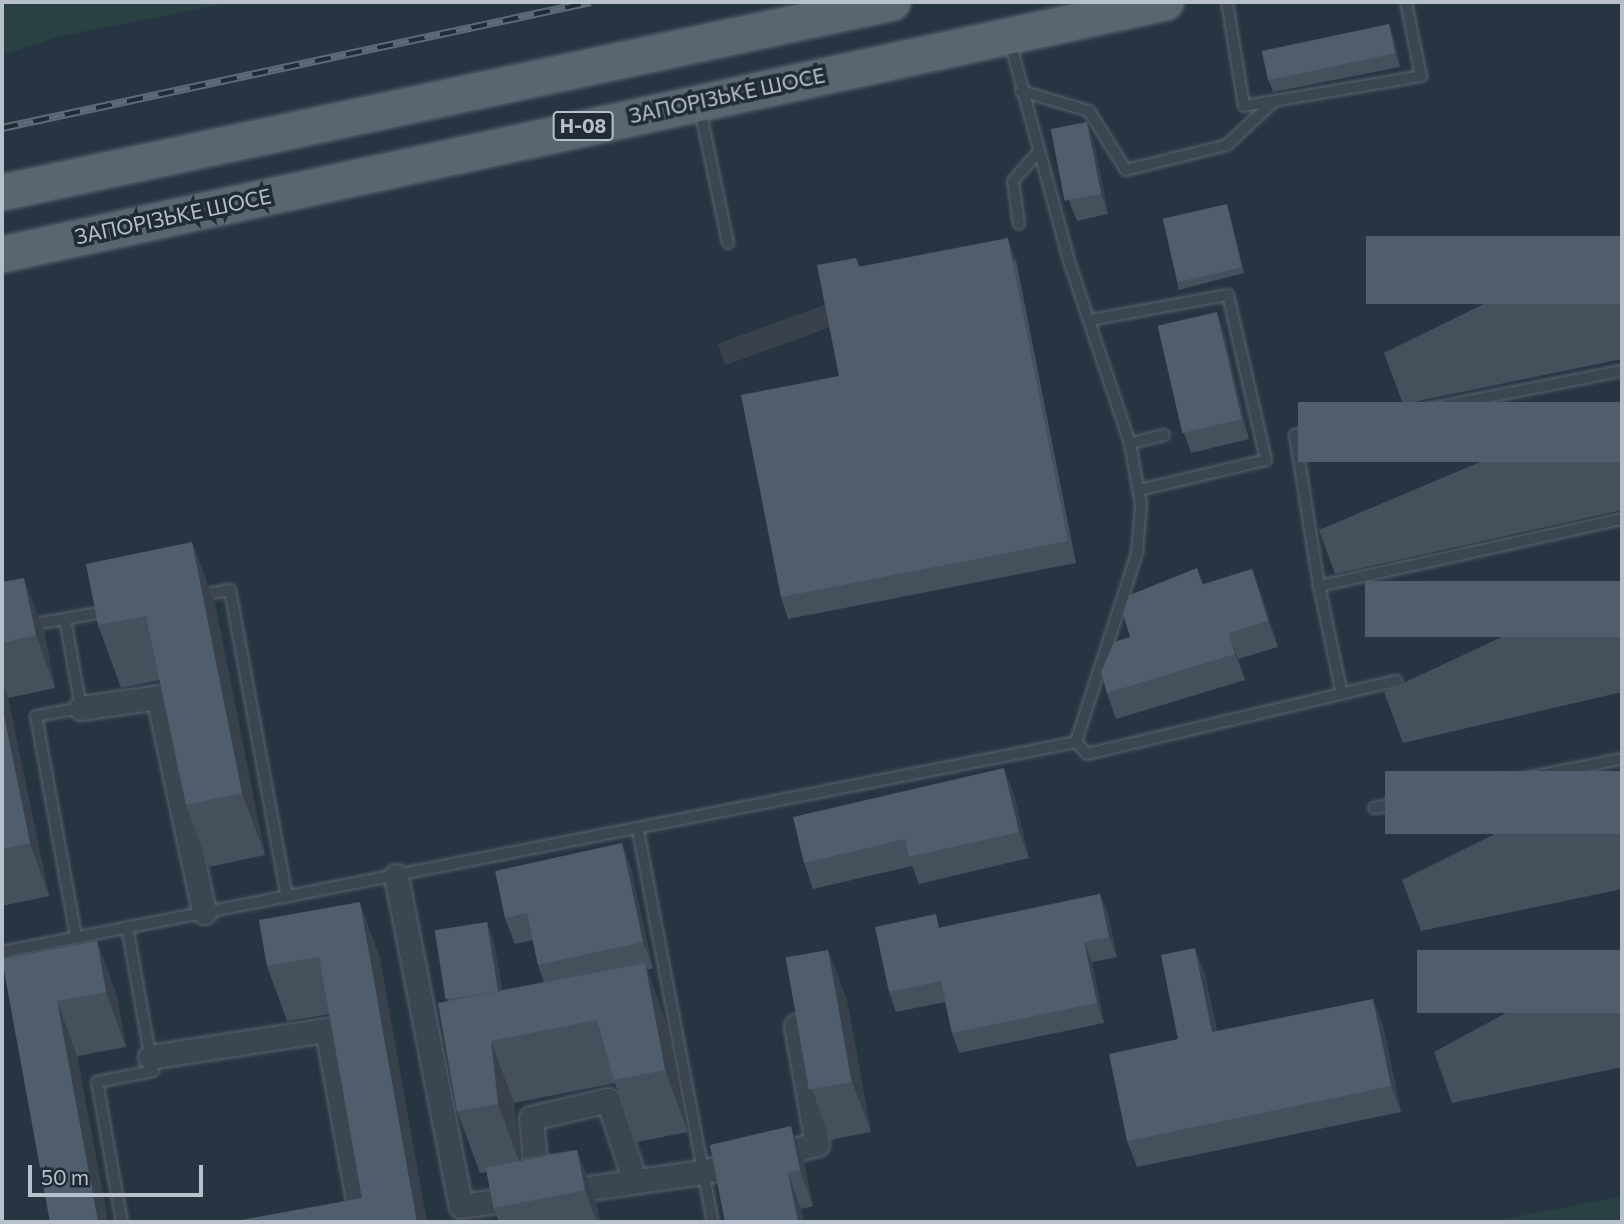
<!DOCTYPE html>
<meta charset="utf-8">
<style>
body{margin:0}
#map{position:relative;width:1624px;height:1224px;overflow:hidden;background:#273442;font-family:Commissioner,sans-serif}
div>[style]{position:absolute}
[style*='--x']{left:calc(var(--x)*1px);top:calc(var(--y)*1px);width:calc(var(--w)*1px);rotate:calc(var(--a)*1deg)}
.green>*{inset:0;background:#294142}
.roads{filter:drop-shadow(0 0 2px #59646f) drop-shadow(0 0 2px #59646f)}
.service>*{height:10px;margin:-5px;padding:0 5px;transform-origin:5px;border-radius:5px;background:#3b4651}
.minor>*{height:23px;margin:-11.5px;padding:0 11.5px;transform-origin:11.5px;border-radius:11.5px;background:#3b4651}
.primary>*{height:35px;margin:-17.5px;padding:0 17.5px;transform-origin:17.5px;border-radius:17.5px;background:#596571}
.rail>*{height:8px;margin-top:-4px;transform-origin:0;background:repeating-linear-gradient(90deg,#202b37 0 16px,#5d6a78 0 32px);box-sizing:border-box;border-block:2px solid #5d6a78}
.wall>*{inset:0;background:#45505d}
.shaded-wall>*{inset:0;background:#38414c;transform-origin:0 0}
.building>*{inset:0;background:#505d6c;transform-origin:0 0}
span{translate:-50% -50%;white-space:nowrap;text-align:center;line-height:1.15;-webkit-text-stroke:7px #202b37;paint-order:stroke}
.shield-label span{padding:2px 5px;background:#202b37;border:2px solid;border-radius:5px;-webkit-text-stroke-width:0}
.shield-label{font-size:19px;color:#b8c1cb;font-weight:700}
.street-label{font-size:21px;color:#b8c1cb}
.frame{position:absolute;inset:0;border:4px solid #b8c1cb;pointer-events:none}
.scale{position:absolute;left:28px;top:1165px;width:175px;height:32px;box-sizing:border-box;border:4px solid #b8c1cb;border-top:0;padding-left:9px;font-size:21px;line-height:24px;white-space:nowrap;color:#b8c1cb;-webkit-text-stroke:5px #202b37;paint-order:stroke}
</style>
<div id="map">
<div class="green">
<div style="clip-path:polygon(2px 2px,234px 2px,61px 36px,2px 55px)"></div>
<div style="clip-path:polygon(1622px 1196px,1622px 1222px,1489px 1222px)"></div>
</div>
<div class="roads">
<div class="service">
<div style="--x:1227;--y:2;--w:105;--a:80.7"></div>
<div style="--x:1244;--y:106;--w:180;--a:-9.6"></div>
<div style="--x:1421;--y:76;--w:76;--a:-101.5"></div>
<div style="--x:1010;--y:42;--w:230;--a:74.9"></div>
<div style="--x:1070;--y:264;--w:189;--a:71.5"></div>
<div style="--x:1130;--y:443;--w:63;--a:79.9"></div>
<div style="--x:1141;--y:505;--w:48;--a:94.8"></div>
<div style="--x:1137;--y:553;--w:199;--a:107.9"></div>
<div style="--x:1021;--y:91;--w:71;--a:16.4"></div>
<div style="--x:1089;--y:111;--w:70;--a:57.9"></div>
<div style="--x:1126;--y:170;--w:104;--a:-13.9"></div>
<div style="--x:1227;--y:145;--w:64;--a:-43.1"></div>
<div style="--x:700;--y:109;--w:137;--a:78.2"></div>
<div style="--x:1019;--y:224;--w:43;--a:-97.9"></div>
<div style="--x:1013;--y:181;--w:38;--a:-49"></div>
<div style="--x:1090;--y:320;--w:140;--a:-10.3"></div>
<div style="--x:1228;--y:295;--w:169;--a:77"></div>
<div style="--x:1266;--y:460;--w:130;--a:166.7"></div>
<div style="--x:1130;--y:443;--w:35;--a:-13"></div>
<div style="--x:1319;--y:586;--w:153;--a:-99"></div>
<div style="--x:1295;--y:435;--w:333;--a:-11.1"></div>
<div style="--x:198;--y:596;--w:33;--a:-11"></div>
<div style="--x:230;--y:590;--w:312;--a:79.5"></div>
<div style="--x:65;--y:619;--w:90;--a:79.8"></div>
<div style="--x:81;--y:708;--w:46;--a:169.9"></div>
<div style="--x:36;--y:716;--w:225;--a:79.7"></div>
<div style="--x:2;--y:630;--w:109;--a:-10.1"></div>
<div style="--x:1342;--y:694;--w:110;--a:-102"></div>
<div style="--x:1319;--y:586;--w:310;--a:-12.5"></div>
<div style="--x:1374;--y:808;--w:253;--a:-11.2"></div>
<div style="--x:638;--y:830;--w:399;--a:79.2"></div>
<div style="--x:2;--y:952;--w:1094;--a:-11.06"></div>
<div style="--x:1076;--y:742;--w:16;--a:47"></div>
<div style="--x:1087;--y:754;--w:318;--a:-13.3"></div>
<div style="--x:122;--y:1222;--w:142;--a:-100.1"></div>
<div style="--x:97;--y:1082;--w:57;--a:-11.1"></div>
<div style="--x:153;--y:1071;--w:146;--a:-100.2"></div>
</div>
<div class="minor">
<div style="--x:81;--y:708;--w:78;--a:-8.1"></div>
<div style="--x:158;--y:697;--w:220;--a:77.9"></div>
<div style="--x:396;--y:876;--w:336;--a:78.9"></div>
<div style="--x:461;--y:1206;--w:64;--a:-8.1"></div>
<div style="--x:150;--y:1057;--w:179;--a:-8.7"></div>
<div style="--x:327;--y:1030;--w:195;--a:79.7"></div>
<div style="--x:537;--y:1185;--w:67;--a:-95.1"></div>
<div style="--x:531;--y:1118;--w:79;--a:-13.2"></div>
<div style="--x:608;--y:1100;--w:85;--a:71.6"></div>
<div style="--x:561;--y:1192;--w:142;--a:-8.1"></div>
<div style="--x:702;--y:1172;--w:118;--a:-13.7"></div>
<div style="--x:817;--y:1144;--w:120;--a:-100.1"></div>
</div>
<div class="primary">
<div style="--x:2;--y:192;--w:910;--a:-12.05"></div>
<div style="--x:2;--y:254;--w:1190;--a:-12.23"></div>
</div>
</div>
<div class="rail">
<div style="--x:2;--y:128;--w:602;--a:-12.07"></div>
</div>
<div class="wall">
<div style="clip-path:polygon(1389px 24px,1394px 38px,1400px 67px,1273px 92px,1268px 79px)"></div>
<div style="clip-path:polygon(1094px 142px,1108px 214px,1077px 221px,1069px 201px)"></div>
<div style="clip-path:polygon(1229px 211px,1244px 273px,1179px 290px,1177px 283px)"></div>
<div style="clip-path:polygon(1622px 236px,1622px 359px,1403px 404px,1384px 353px)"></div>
<div style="clip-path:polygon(856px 258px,860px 267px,1016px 260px,1076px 563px,788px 619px,781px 597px,839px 376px)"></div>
<div style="clip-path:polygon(1224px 332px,1249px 439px,1191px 453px,1184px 433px)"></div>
<div style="clip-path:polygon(1622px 402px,1622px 510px,1335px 574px,1319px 530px)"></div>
<div style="clip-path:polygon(192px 542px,215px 604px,265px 855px,209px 867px,186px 805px,160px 680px,121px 688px,98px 625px)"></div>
<div style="clip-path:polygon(1197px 568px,1203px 584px,1252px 569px,1262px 596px,1278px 647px,1238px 659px,1245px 680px,1116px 719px,1107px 693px,1130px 637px)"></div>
<div style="clip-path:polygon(1622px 581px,1622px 692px,1403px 743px,1384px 692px)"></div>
<div style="clip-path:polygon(2px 582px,44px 631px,55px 688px,8px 698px,49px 896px,2px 906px)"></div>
<div style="clip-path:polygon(1622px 771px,1622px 889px,1421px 931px,1402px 880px)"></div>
<div style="clip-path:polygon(1014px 794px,1029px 858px,919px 884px,912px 866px,813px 889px,804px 863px)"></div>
<div style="clip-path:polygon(622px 843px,631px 869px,653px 968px,647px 970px,667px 1025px,688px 1132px,637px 1142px,615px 1083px,514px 1103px,520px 1158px,577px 1150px,596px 1201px,600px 1222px,499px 1222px,494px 1209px,487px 1172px,480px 1173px,457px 1111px,447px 1001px,487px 922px,494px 942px,502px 990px,544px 982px,538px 965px,533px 940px,515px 944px,505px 918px)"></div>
<div style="clip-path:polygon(1100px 894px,1108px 914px,1117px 957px,1092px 962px,1104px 1023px,959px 1053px,952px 1033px,945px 1002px,896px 1012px,889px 992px,941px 927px)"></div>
<div style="clip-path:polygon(259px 920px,380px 958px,362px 1198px,330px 1014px,287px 1021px,267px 966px)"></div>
<div style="clip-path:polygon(97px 941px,117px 996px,126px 1047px,77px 1056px,108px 1222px,50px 1222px,2px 959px)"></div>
<div style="clip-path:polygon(828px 950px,847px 1001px,871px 1132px,830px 1140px,812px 1089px)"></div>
<div style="clip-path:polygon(1622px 950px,1622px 1067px,1452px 1103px,1434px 1052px)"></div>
<div style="clip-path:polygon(1205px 974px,1217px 1031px,1383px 1025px,1401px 1112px,1137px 1167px,1127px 1141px,1178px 1039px)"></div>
<div style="clip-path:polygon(710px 1145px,804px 1162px,813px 1206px,801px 1209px,804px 1222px,725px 1222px)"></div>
</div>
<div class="shaded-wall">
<div style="clip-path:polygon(1389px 24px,1394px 38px,1400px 67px,1395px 53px)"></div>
<div style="clip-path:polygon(1087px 122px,1094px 142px,1108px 214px,1101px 194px)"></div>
<div style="clip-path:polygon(1227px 204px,1229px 211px,1244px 273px,1242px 267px)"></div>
<div style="left:1008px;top:238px;width:23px;height:309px;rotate:70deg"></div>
<div style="clip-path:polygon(1217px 312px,1224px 332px,1249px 439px,1242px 419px)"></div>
<div style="clip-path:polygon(192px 542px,215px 604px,265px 855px,242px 793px)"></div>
<div style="clip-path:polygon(1252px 569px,1262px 596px,1278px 647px,1268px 621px)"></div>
<div style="clip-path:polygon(24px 578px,44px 631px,55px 688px,36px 635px)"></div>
<div style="clip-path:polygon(1229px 633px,1238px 659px,1245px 680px,1235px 654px)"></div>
<div style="clip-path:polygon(2px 680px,8px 698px,49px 896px,30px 843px,2px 706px)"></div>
<div style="clip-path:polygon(1004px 768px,1014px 794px,1029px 858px,1019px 832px)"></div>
<div style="clip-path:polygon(622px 843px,631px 869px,653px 968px,643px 942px)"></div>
<div style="clip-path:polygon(1100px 894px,1108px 914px,1117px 957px,1109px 937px)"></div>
<div style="clip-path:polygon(360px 902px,380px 958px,427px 1222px,417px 1222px)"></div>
<div style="clip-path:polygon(487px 922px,494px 942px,506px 1014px,498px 994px)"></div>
<div style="clip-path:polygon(97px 941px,117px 996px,126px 1047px,106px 992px)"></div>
<div style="clip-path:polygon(1084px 942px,1092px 962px,1104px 1023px,1097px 1003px)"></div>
<div style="clip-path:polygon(1195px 948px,1205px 974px,1222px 1059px,1212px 1032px)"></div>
<div style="clip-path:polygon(828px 950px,847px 1001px,871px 1132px,852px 1082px)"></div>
<div style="clip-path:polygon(645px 963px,667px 1025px,688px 1132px,665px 1070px)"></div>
<div style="clip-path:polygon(1373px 999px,1383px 1025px,1401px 1112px,1391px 1086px)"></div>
<div style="clip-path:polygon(57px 1001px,77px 1056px,108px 1222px,98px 1222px)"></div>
<div style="clip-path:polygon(491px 1041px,514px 1103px,521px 1166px,498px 1104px)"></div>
<div style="clip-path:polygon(791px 1126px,804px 1162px,813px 1206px,800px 1170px)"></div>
<div style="clip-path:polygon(577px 1150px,596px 1201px,600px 1222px,597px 1222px,585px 1190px)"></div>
<div style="clip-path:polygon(788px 1173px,801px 1209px,804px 1222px,798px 1222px)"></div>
</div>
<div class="building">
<div style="left:1389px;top:24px;width:30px;height:130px;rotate:78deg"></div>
<div style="left:1087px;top:122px;width:73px;height:37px;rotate:79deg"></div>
<div style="left:1227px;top:204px;width:65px;height:66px;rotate:77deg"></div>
<div style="left:1622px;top:236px;width:68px;height:256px;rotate:90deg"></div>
<div style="clip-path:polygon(1008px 238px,1068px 541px,781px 597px,741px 395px,839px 376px,817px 265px,856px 258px,858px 267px)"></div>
<div style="left:1217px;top:312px;width:110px;height:61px;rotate:77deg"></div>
<div style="left:1622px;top:402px;width:60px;height:324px;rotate:90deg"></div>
<div style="clip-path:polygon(192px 542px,242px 793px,186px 805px,146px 616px,98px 625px,86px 564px)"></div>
<div style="clip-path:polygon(1197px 568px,1202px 585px,1252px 569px,1268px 621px,1229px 633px,1235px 654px,1107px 693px,1101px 672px,1114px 642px,1130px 637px,1123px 613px,1130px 595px)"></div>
<div style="clip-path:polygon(24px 578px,36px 635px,2px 643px,2px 582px)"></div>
<div style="left:1622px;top:581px;width:56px;height:257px;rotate:90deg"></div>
<div style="clip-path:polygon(2px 706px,30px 843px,2px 849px)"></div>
<div style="clip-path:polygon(1004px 768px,1019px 832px,909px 857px,905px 839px,804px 863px,793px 817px)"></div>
<div style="left:1622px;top:771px;width:63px;height:237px;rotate:90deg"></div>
<div style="clip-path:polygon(622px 843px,643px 942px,538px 965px,527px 913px,505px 918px,495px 871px)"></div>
<div style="clip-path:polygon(1100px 894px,1109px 937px,1084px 942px,1097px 1003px,952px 1033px,941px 981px,889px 992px,875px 927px,936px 914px,939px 928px)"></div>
<div style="clip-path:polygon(360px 902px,417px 1222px,230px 1222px,362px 1198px,319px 957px,267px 966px,259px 920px)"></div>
<div style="left:487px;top:922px;width:70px;height:53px;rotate:81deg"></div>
<div style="clip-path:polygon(97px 941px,106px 992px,57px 1001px,98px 1222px,50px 1222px,2px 959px)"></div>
<div style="clip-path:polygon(1195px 948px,1212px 1032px,1373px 999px,1391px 1086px,1127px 1141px,1109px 1054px,1178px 1039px,1161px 955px)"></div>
<div style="left:828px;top:950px;width:134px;height:43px;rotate:80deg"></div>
<div style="left:1622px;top:950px;width:63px;height:205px;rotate:90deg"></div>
<div style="clip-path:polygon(645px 963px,665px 1070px,614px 1080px,597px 1020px,491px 1041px,498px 1104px,457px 1111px,438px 1003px)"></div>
<div style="clip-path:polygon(791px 1126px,800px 1170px,788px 1173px,798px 1222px,725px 1222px,710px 1145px)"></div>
<div style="left:577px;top:1150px;width:41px;height:93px;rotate:79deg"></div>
</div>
<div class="shield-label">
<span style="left:583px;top:126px">Н-08</span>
</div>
<div class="street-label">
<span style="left:727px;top:95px;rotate:-12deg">ЗАПОРІЗЬКЕ ШОСЕ</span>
<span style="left:173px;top:216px;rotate:-12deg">ЗАПОРІЗЬКЕ ШОСЕ</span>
</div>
<div class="frame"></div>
<div class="scale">50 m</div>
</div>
